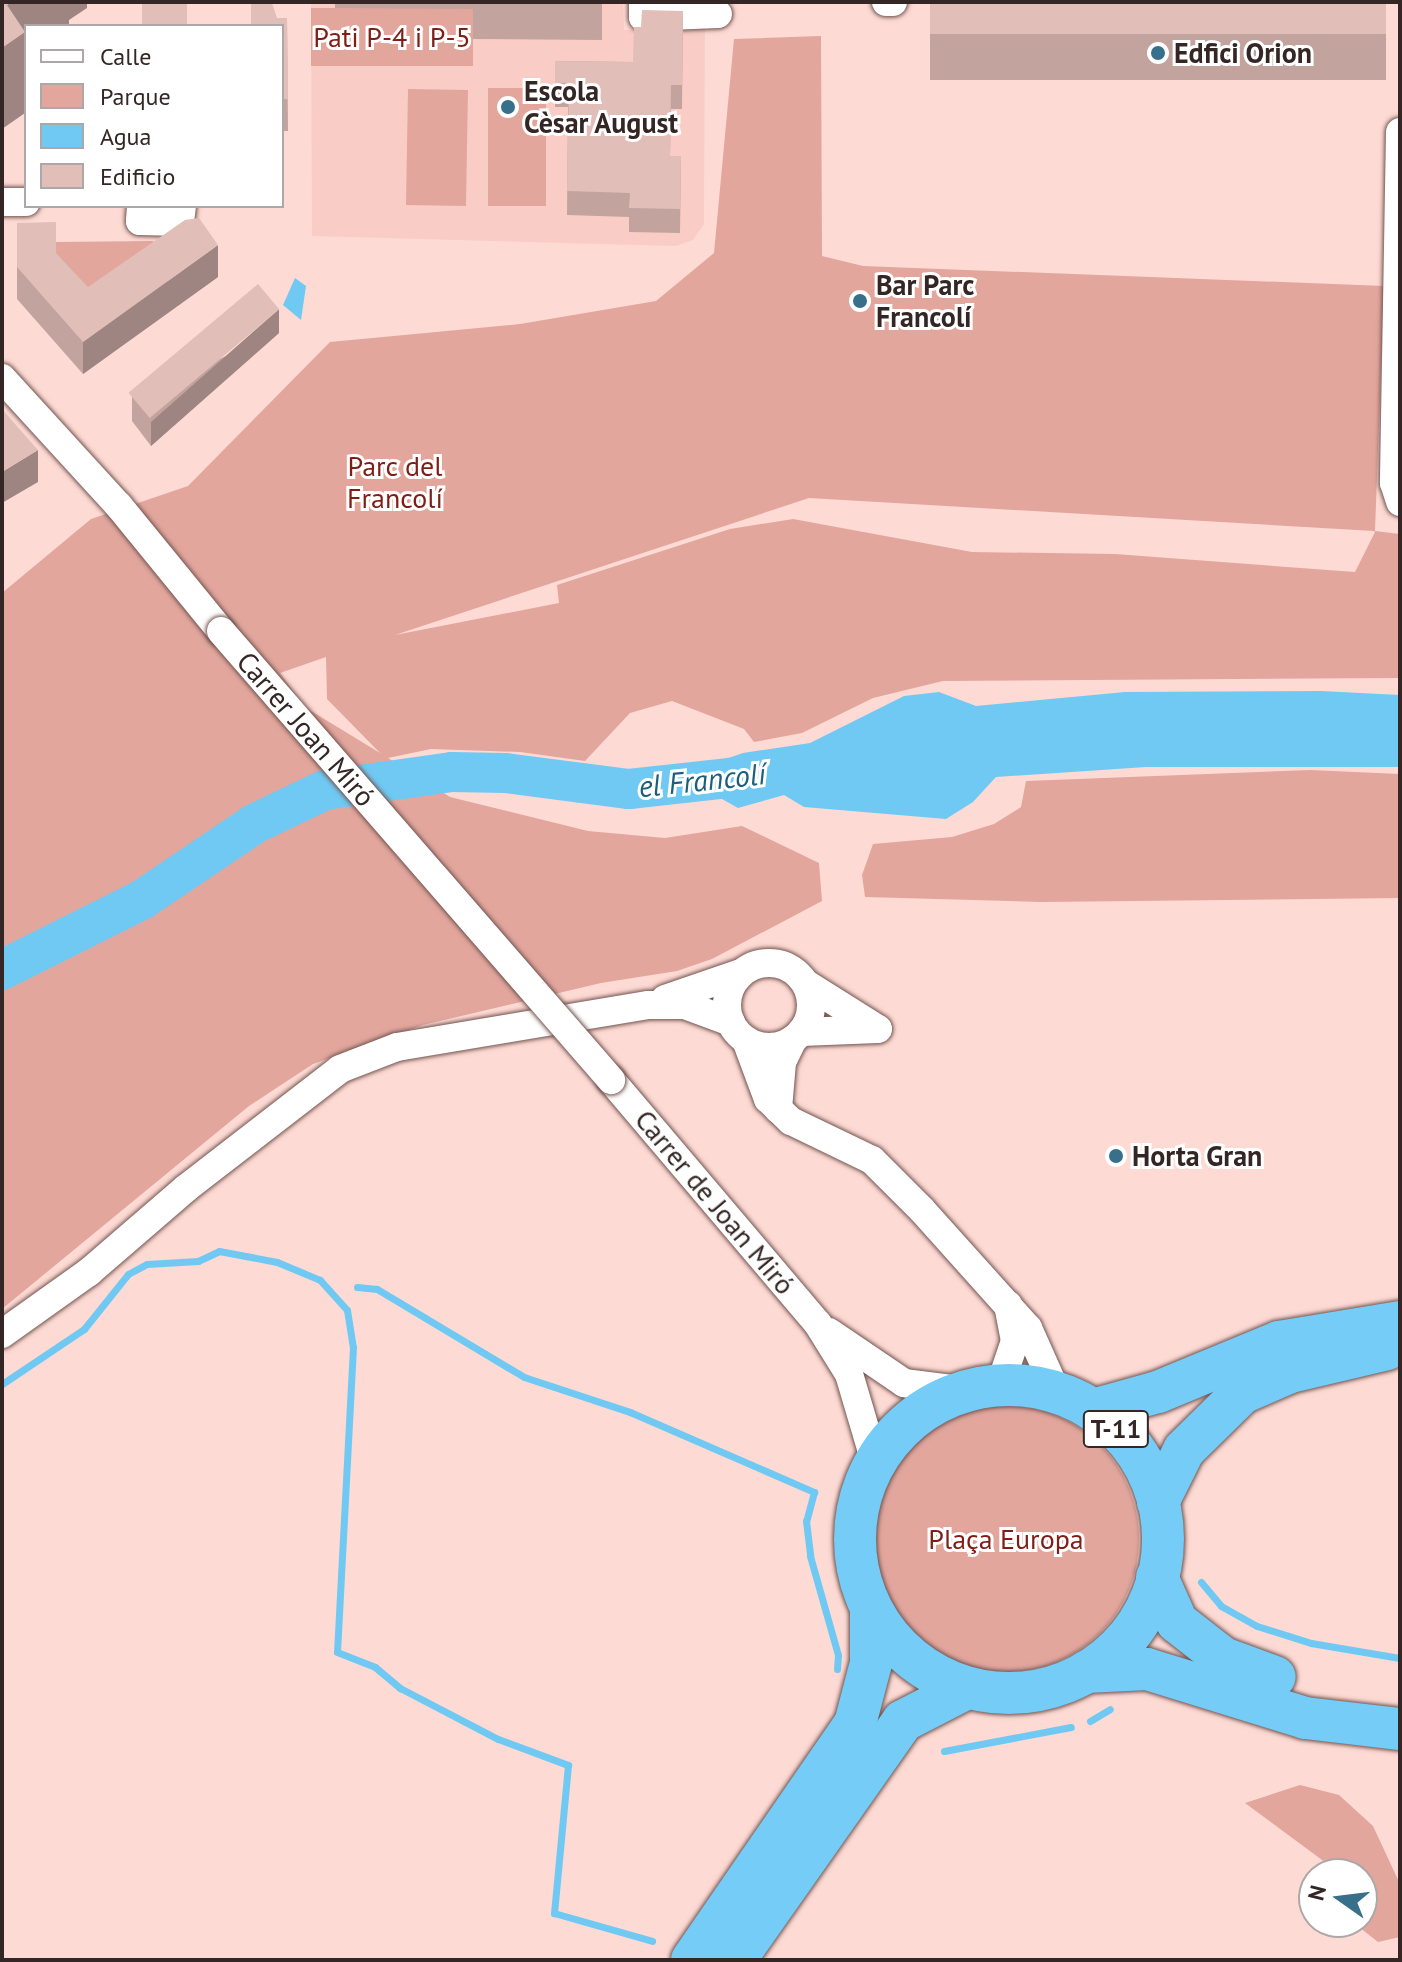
<!DOCTYPE html>
<meta charset="utf-8">
<style>
body{margin:0}
#map{position:relative;width:1402px;height:1962px;overflow:hidden;background:#fedad4;font-family:"PT Sans",sans-serif}
div>[style]{position:absolute}
[style*='--x']{left:calc(var(--x)*1px);top:calc(var(--y)*1px);width:calc(var(--w)*1px);rotate:calc(var(--a)*1deg)}
.built>*{inset:0;background:#f9cdc5}
.green>*{inset:0;background:#e2a69d;transform-origin:0 0}
.round{border-radius:50%}
.water>*{inset:0;background:#70c9f3}
.stream>*{height:7px;margin:-3.5px;padding:0 3.5px;transform-origin:3.5px;border-radius:3.5px;background:#70c9f3}
.river>*{height:40px;margin:-20px;padding:0 20px;transform-origin:20px;border-radius:20px;background:#70c9f3}
.roads{filter:drop-shadow(0 0 2px #72544f) drop-shadow(0 0 2px #72544f)}
.minor>*{height:28px;margin:-14px;padding:0 14px;transform-origin:14px;border-radius:14px;background:#fff}
.minor>.ring{margin:-14px;padding:0;box-sizing:content-box;background:none;border:28px solid #fff;border-radius:50%}
.highway>*{height:42px;margin:-21px;padding:0 21px;transform-origin:21px;border-radius:21px;background:#74ccf7}
.highway>.ring{margin:-21px;padding:0;box-sizing:content-box;background:none;border:42px solid #74ccf7;border-radius:50%}
.bridges{filter:drop-shadow(0 0 2px #72544f) drop-shadow(0 0 2px #72544f)}
.minor-bridge>*{height:28px;margin:-14px;padding:0 14px;transform-origin:14px;border-radius:14px;background:#fff}
.wall>*{inset:0;background:#c2a39e;transform-origin:0 0}
.shaded-wall>*{inset:0;background:#9e8581}
.building>*{inset:0;background:#e1beb8;transform-origin:0 0}
.dots>*{width:22px;height:22px;translate:-50% -50%;box-sizing:border-box;border:4px solid #fff;border-radius:50%}
span{translate:-50% -50%;white-space:nowrap;text-align:center;line-height:1.15;-webkit-text-stroke:6px #fff;paint-order:stroke}
.shield-label span{padding:2px 6px;background:#fff;border:2px solid;border-radius:6px;-webkit-text-stroke-width:0}
.shield-label{font-size:26px;color:#332624;font-weight:700}
.park-label{font-size:28px;color:#801d15}
.poi-label{font-size:28px;color:#332624;font-weight:700}
.left{translate:0 -50%;text-align:left}
.street-label{font-size:28px;color:#332624}
.water-label{font-size:30px;color:#1b5f7c;font-style:italic}
.frame{position:absolute;inset:0;border:4px solid #332624;pointer-events:none}
.legend{position:absolute;left:24px;top:24px;width:260px;height:184px;box-sizing:border-box;background:#fff;border:2px solid #ada8a7;margin:0;padding:10px 14px;list-style:none;font-size:24px;color:#332624}
.legend li{display:flex;align-items:center;gap:16px;height:40px}
.legend b{width:40px;border:2px solid #ada8a7}
.north{position:absolute;left:1298px;top:1858px;width:80px;height:80px;box-sizing:border-box;background:#fff;border:2px solid #ada8a7;border-radius:50%;rotate:284deg;font-size:22px;font-weight:700;line-height:32px;text-align:center;color:#332624}
.north::after{content:'';display:block;margin:auto;width:28px;height:36px;background:#386f8a;clip-path:polygon(50% 0,100% 100%,50% 72%,0 100%)}
</style>
<div id="map">
<div class="built">
<div style="clip-path:polygon(311px 2px,623px 2px,624px 30px,705px 29px,704px 224px,693px 240px,676px 246px,312px 236px)"></div>
</div>
<div class="green">
<div style="left:311px;top:8px;width:162px;height:58px"></div>
<div style="clip-path:polygon(evenodd,821px 36px,822px 256px,863px 266px,1384px 286px,1375px 531px,1400px 534px,1400px 678px,943px 681px,873px 698px,802px 733px,754px 742px,744px 729px,672px 701px,630px 713px,585px 761px,520px 752px,431px 749px,388px 758px,450px 797px,588px 831px,665px 838px,742px 826px,819px 863px,822px 901px,712px 959px,677px 971px,601px 983px,423px 1025px,313px 1064px,249px 1106px,2px 1309px,2px 593px,91px 519px,188px 486px,330px 342px,520px 324px,656px 301px,714px 253px,734px 39px,821px 36px,809px 498px,1374px 531px,1375px 532px,1355px 572px,1115px 554px,972px 552px,793px 519px,730px 529px,557px 585px,559px 603px,395px 635px,809px 498px,821px 36px,326px 657px,327px 699px,380px 753px,303px 706px,280px 673px,326px 657px)"></div>
<div style="left:488px;top:88px;width:58px;height:118px"></div>
<div style="left:408px;top:89px;width:60px;height:116px;rotate:1deg"></div>
<div style="clip-path:polygon(153px 241px,161px 268px,88px 318px,56px 284px,56px 242px)"></div>
<div style="clip-path:polygon(1310px 770px,1400px 774px,1400px 898px,1042px 902px,865px 897px,862px 875px,873px 844px,952px 837px,994px 824px,1021px 807px,1026px 781px)"></div>
<div class="round" style="left:873px;top:1406px;width:266px;height:266px"></div>
<div style="clip-path:polygon(1300px 1785px,1339px 1795px,1373px 1826px,1400px 1884px,1400px 1937px,1378px 1942px,1359px 1927px,1378px 1902px,1362px 1890px,1362px 1874px,1341px 1874px,1245px 1803px)"></div>
</div>
<div class="water">
<div style="clip-path:polygon(295px 278px,306px 286px,301px 320px,283px 305px)"></div>
<div style="clip-path:polygon(1321px 691px,1400px 695px,1400px 767px,1146px 767px,996px 777px,973px 802px,946px 819px,804px 807px,784px 795px,738px 808px,722px 799px,717px 762px,743px 753px,810px 743px,904px 696px,939px 692px,976px 706px,1125px 692px)"></div>
</div>
<div class="stream">
<div style="--x:357;--y:1287;--w:20;--a:6"></div>
<div style="--x:377;--y:1289;--w:171;--a:30.9"></div>
<div style="--x:524;--y:1377;--w:112;--a:18.3"></div>
<div style="--x:630;--y:1412;--w:201;--a:23.5"></div>
<div style="--x:814;--y:1492;--w:30;--a:105"></div>
<div style="--x:806;--y:1521;--w:35;--a:83"></div>
<div style="--x:810;--y:1556;--w:103;--a:74.2"></div>
<div style="--x:838;--y:1655;--w:14;--a:94"></div>
<div style="--x:2;--y:1384;--w:99;--a:-33.9"></div>
<div style="--x:84;--y:1329;--w:70;--a:-51.3"></div>
<div style="--x:128;--y:1274;--w:21;--a:-28"></div>
<div style="--x:147;--y:1264;--w:51;--a:-3.4"></div>
<div style="--x:198;--y:1261;--w:23;--a:-25"></div>
<div style="--x:219;--y:1251;--w:59;--a:10.7"></div>
<div style="--x:277;--y:1262;--w:47;--a:22.7"></div>
<div style="--x:320;--y:1280;--w:40;--a:48"></div>
<div style="--x:347;--y:1310;--w:37;--a:81"></div>
<div style="--x:353;--y:1347;--w:305;--a:93"></div>
<div style="--x:337;--y:1652;--w:41;--a:21.5"></div>
<div style="--x:375;--y:1667;--w:33;--a:40"></div>
<div style="--x:400;--y:1688;--w:110;--a:27.5"></div>
<div style="--x:498;--y:1739;--w:75;--a:20.4"></div>
<div style="--x:568;--y:1765;--w:149;--a:95.4"></div>
<div style="--x:554;--y:1913;--w:102;--a:15.9"></div>
<div style="--x:1201;--y:1582;--w:31;--a:50"></div>
<div style="--x:1221;--y:1606;--w:41;--a:29.1"></div>
<div style="--x:1257;--y:1626;--w:57;--a:17.5"></div>
<div style="--x:1311;--y:1643;--w:90;--a:9.6"></div>
<div style="--x:1090;--y:1721;--w:23;--a:-31"></div>
<div style="--x:944;--y:1751;--w:129;--a:-10.7"></div>
</div>
<div class="river">
<div style="--x:2;--y:970;--w:158;--a:-26.7"></div>
<div style="--x:143;--y:899;--w:134;--a:-34"></div>
<div style="--x:254;--y:824;--w:79;--a:-25.6"></div>
<div style="--x:325;--y:790;--w:128;--a:-8.1"></div>
<div style="--x:452;--y:772;--w:53;--a:1.1"></div>
<div style="--x:505;--y:773;--w:125;--a:7.4"></div>
<div style="--x:629;--y:789;--w:147;--a:-6.3"></div>
</div>
<div class="roads">
<div class="minor">
<div style="--x:643;--y:2;--w:15;--a:90"></div>
<div style="--x:643;--y:17;--w:75;--a:-2.3"></div>
<div style="--x:886;--y:2;--w:7;--a:0"></div>
<div style="--x:1400;--y:132;--w:351;--a:91"></div>
<div style="--x:1394;--y:483;--w:20;--a:72"></div>
<div style="--x:2;--y:202;--w:24;--a:0"></div>
<div style="--x:141;--y:206;--w:15;--a:94"></div>
<div style="--x:140;--y:221;--w:40;--a:1.4"></div>
<div style="--x:180;--y:222;--w:16;--a:-83"></div>
<div style="--x:2;--y:378;--w:173;--a:47.6"></div>
<div style="--x:119;--y:506;--w:161;--a:50.8"></div>
<div class="ring" style="left:727px;top:963px;width:56px;height:56px"></div>
<div style="--x:805;--y:983;--w:86;--a:32.2"></div>
<div style="--x:665;--y:999;--w:80;--a:-18.9"></div>
<div style="--x:801;--y:1032;--w:77;--a:-2.2"></div>
<div style="--x:746;--y:1040;--w:63;--a:69.6"></div>
<div style="--x:768;--y:1099;--w:32;--a:44"></div>
<div style="--x:791;--y:1121;--w:90;--a:25.7"></div>
<div style="--x:872;--y:1160;--w:71;--a:45"></div>
<div style="--x:922;--y:1210;--w:159;--a:48.1"></div>
<div style="--x:1028;--y:1328;--w:71;--a:66"></div>
<div style="--x:611;--y:1080;--w:320;--a:49.7"></div>
<div style="--x:818;--y:1324;--w:59;--a:58.2"></div>
<div style="--x:849;--y:1374;--w:92;--a:73.5"></div>
<div style="--x:778;--y:1109;--w:47;--a:-85.1"></div>
<div style="--x:782;--y:1062;--w:25;--a:-64"></div>
<div style="--x:829;--y:1332;--w:91;--a:34.2"></div>
<div style="--x:904;--y:1383;--w:64;--a:7.1"></div>
<div style="--x:2;--y:1334;--w:107;--a:-35.5"></div>
<div style="--x:89;--y:1272;--w:127;--a:-40.8"></div>
<div style="--x:185;--y:1189;--w:196;--a:-37.7"></div>
<div style="--x:340;--y:1069;--w:61;--a:-21.1"></div>
<div style="--x:397;--y:1047;--w:255;--a:-9.5"></div>
<div style="--x:649;--y:1005;--w:36;--a:0"></div>
<div style="--x:685;--y:1005;--w:49;--a:20.3"></div>
<div style="--x:1000;--y:1385;--w:46;--a:-71.2"></div>
<div style="--x:1015;--y:1341;--w:37;--a:-101"></div>
</div>
<div class="highway">
<div class="ring" style="left:855px;top:1385px;width:266px;height:266px"></div>
<div style="--x:1093;--y:1410;--w:67;--a:-15.5"></div>
<div style="--x:1158;--y:1392;--w:131;--a:-22.5"></div>
<div style="--x:1279;--y:1342;--w:123;--a:-9.4"></div>
<div style="--x:1158;--y:1502;--w:58;--a:-63.4"></div>
<div style="--x:1184;--y:1450;--w:81;--a:-44.5"></div>
<div style="--x:1242;--y:1393;--w:52;--a:-23.6"></div>
<div style="--x:1290;--y:1372;--w:100;--a:-13.3"></div>
<div style="--x:1157;--y:1577;--w:49;--a:66"></div>
<div style="--x:1177;--y:1622;--w:58;--a:38"></div>
<div style="--x:1223;--y:1658;--w:55;--a:20.1"></div>
<div style="--x:1086;--y:1672;--w:61;--a:-2.8"></div>
<div style="--x:1147;--y:1669;--w:165;--a:17.2"></div>
<div style="--x:1305;--y:1718;--w:96;--a:6.6"></div>
<div style="--x:692;--y:1960;--w:287;--a:-55.4"></div>
<div style="--x:855;--y:1724;--w:63;--a:-75.3"></div>
<div style="--x:871;--y:1663;--w:55;--a:-90"></div>
<div style="--x:735;--y:1960;--w:292;--a:-54.9"></div>
<div style="--x:903;--y:1721;--w:72;--a:-27.3"></div>
</div>
</div>
<div class="bridges">
<div class="minor-bridge">
<div style="--x:221;--y:631;--w:595;--a:49.02"></div>
</div>
</div>
<div class="wall">
<div style="clip-path:polygon(335px 2px,602px 2px,602px 40px,473px 39px,473px 9px,335px 8px)"></div>
<div style="left:930px;top:2px;width:456px;height:78px"></div>
<div style="clip-path:polygon(683px 11px,682px 109px,671px 109px,670px 156px,681px 156px,680px 233px,629px 232px,629px 217px,567px 215px,568px 107px,555px 107px,555px 61px,633px 62px,641px 27px)"></div>
<div style="clip-path:polygon(277px 18px,287px 18px,288px 131px,282px 131px,282px 26px)"></div>
<div style="clip-path:polygon(17px 223px,56px 253px,88px 287px,218px 277px,83px 374px,17px 299px)"></div>
<div style="clip-path:polygon(279px 333px,151px 446px,132px 421px,132px 397px)"></div>
</div>
<div class="shaded-wall">
<div style="clip-path:polygon(11px 2px,87px 2px,87px 8px,69px 20px,69px 26px,26px 26px,25px 113px,2px 129px,2px 48px,7px 5px)"></div>
<div style="clip-path:polygon(218px 245px,218px 277px,83px 374px,83px 342px)"></div>
<div style="clip-path:polygon(279px 309px,279px 333px,151px 446px,151px 422px)"></div>
<div style="clip-path:polygon(38px 450px,38px 482px,2px 503px,2px 472px)"></div>
</div>
<div class="building">
<div style="clip-path:polygon(2px 2px,11px 2px,7px 5px,25px 32px,2px 48px)"></div>
<div style="left:142px;top:2px;width:45px;height:24px"></div>
<div style="left:930px;top:2px;width:456px;height:32px"></div>
<div style="clip-path:polygon(272px 3px,277px 18px,287px 18px,288px 99px,282px 99px,282px 26px,251px 26px,251px 4px)"></div>
<div style="clip-path:polygon(642px 10px,683px 11px,682px 85px,671px 85px,670px 156px,681px 156px,680px 209px,629px 208px,630px 193px,567px 191px,569px 83px,555px 83px,555px 61px,633px 62px,634px 27px,641px 27px)"></div>
<div style="clip-path:polygon(199px 218px,218px 245px,83px 342px,17px 267px,17px 223px,56px 222px,56px 253px,88px 287px,185px 220px)"></div>
<div style="left:258px;top:284px;width:33px;height:169px;rotate:50deg"></div>
<div style="clip-path:polygon(2px 409px,38px 450px,2px 472px)"></div>
</div>
<div class="dots">
<div style="left:1158px;top:53px;background:#386f8a"></div>
<div style="left:508px;top:107px;background:#386f8a"></div>
<div style="left:860px;top:301px;background:#386f8a"></div>
<div style="left:1116px;top:1156px;background:#386f8a"></div>
</div>
<div class="shield-label">
<span style="left:1116px;top:1429px">T-11</span>
</div>
<div class="park-label">
<span style="left:392px;top:37px">Pati P-4 i P-5</span>
<span style="left:395px;top:482px">Parc del<br>Francolí</span>
<span style="left:1006px;top:1539px">Plaça Europa</span>
</div>
<div class="poi-label">
<span class="left" style="left:1174px;top:53px">Edfici Orion</span>
<span class="left" style="left:524px;top:107px">Escola<br>Cèsar August</span>
<span class="left" style="left:876px;top:301px">Bar Parc<br>Francolí</span>
<span class="left" style="left:1132px;top:1156px">Horta Gran</span>
</div>
<div class="street-label">
<span style="left:306px;top:729px;rotate:49deg">Carrer Joan Miró</span>
<span style="left:715px;top:1202px;rotate:50deg">Carrer de Joan Miró</span>
</div>
<div class="water-label">
<span style="left:702px;top:780px;rotate:-6deg">el Francolí</span>
</div>
<div class="frame"></div>
<ul class="legend">
<li><b style="height:10px;background:#fff"></b>Calle</li>
<li><b style="height:22px;background:#e2a69d"></b>Parque</li>
<li><b style="height:22px;background:#70c9f3"></b>Agua</li>
<li><b style="height:22px;background:#e1beb8"></b>Edificio</li>
</ul>
<div class="north">N</div>
</div>
